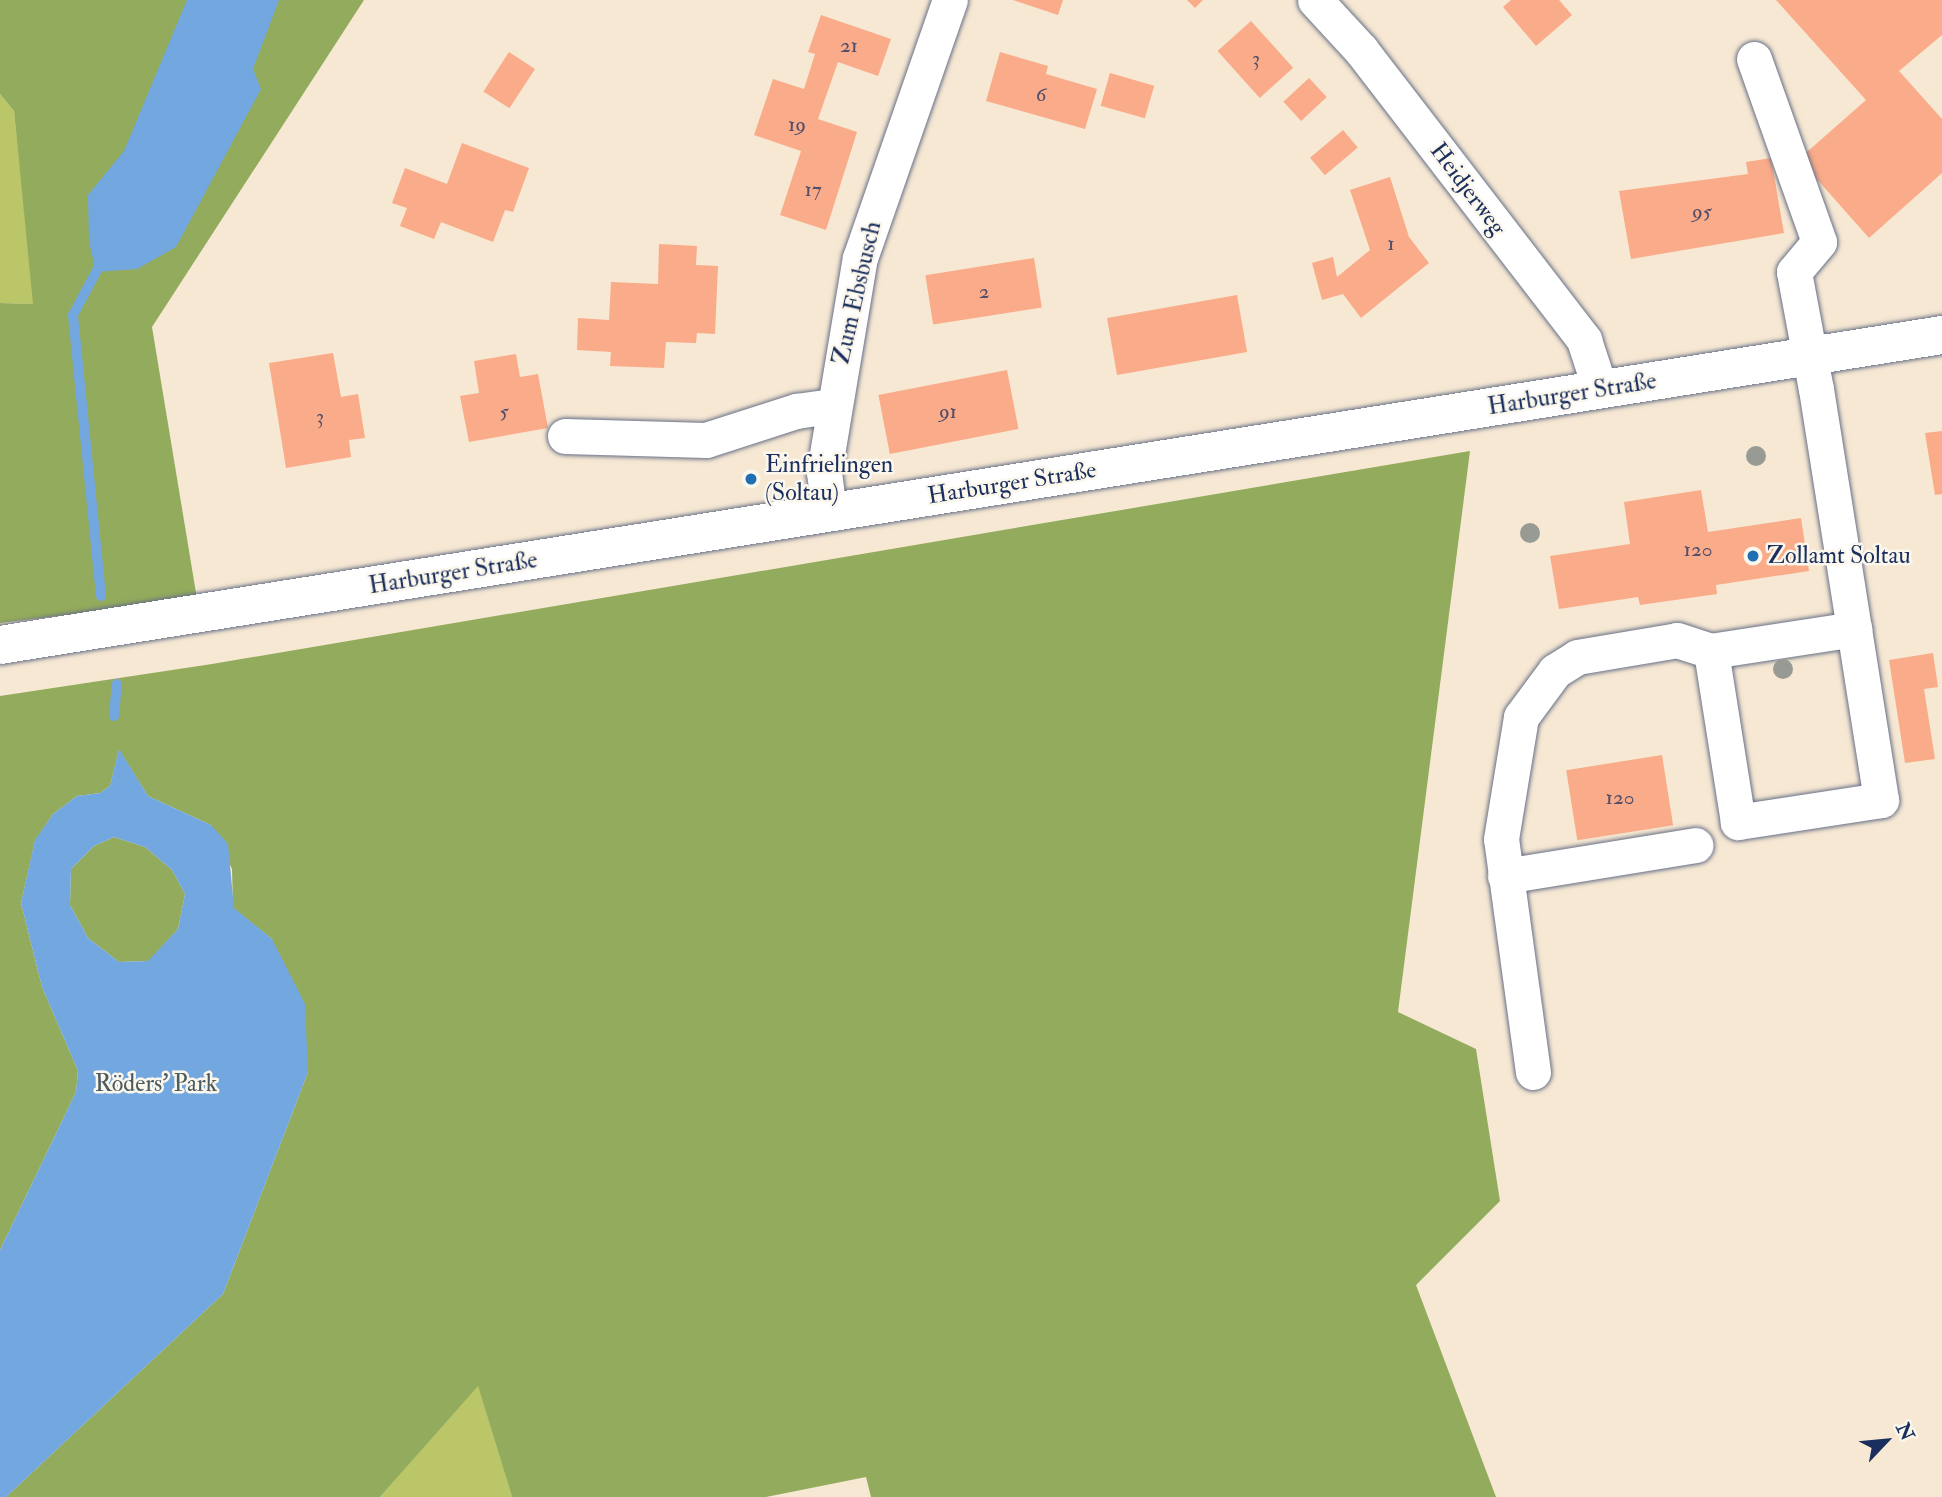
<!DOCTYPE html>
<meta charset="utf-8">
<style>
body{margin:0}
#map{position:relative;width:1942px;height:1497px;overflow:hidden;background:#f6e8d3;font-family:"IM FELL Double Pica",serif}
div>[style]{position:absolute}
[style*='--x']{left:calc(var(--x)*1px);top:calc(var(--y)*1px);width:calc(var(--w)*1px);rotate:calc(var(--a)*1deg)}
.green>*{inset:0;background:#bac668}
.forest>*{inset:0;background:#93ab5c}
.water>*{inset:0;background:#73a7e0}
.stream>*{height:10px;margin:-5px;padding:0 5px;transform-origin:5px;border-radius:5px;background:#73a7e0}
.building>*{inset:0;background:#faab89;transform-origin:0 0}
.roads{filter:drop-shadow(0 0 2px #687087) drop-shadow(0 0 2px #687087)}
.minor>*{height:35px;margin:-17.5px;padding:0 17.5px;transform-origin:17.5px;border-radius:17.5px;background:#fff}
.major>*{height:38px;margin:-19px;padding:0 19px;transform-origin:19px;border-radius:19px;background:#fff}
.trees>*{width:20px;height:20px;margin:-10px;border-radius:50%;background:#989b94}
.dots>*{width:19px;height:19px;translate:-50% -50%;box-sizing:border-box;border:4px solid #fbf7ec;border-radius:50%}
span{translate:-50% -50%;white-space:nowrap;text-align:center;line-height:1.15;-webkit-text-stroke:5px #fbf7ec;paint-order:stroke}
.number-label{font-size:21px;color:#534e69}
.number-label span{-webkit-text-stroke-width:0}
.street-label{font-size:24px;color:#1b2f5e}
.poi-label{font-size:24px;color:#1b2f5e}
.left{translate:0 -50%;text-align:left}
.park-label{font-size:24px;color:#4b5c61}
.north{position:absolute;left:1851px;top:1406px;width:70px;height:70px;-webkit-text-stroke:5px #fbf7ec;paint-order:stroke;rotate:64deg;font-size:19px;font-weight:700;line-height:28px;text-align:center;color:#1b2f5e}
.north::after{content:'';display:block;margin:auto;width:24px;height:32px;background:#1b2f5e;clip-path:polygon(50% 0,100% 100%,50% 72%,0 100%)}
</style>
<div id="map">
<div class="green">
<div style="clip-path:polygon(0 94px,14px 111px,34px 304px,0 303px)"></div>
<div style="clip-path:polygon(478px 1385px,512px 1497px,380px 1497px)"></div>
</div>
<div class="forest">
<div style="clip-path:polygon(0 0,364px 0,152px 327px,197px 599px,0 623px,0 303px,33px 304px,14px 111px,0 94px)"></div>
<div style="clip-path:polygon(1470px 451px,1398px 1012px,1476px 1049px,1500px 1201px,1416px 1285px,1496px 1497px,871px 1497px,866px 1477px,766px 1497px,512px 1497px,478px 1386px,380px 1497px,6px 1497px,223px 1294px,308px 1072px,272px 939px,233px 908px,232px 869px,211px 825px,148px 796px,119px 750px,110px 786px,100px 793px,77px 796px,53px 814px,35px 841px,21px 903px,42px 987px,78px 1071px,76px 1092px,0 1250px,0 696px,212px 664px)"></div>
<div style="clip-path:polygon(114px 837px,145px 847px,172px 870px,185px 894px,178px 929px,149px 961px,119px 962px,88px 938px,70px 905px,71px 869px,94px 846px)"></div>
</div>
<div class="water">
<div style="clip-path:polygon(187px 0,279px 0,253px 69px,261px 89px,176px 247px,137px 269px,96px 272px,89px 242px,88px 195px,124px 151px)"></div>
<div style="clip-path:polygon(evenodd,119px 749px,148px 796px,211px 825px,228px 844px,234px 908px,272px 939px,305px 1004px,308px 1072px,223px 1294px,6px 1497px,0 1497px,0 1250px,76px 1092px,78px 1071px,42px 987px,21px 903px,35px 840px,53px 814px,77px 796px,100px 793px,110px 786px,119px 749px,114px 837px,145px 847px,172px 870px,185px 894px,178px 929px,148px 961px,119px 962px,88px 938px,70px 905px,71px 869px,94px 846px,114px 837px)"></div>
</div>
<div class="stream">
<div style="--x:101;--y:596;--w:282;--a:-95.7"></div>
<div style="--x:73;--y:315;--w:61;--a:-61.8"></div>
<div style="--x:114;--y:716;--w:32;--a:-85"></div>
</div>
<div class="building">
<div style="clip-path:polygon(1013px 0,1063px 0,1058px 15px)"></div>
<div style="clip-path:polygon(1187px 0,1203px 0,1195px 8px)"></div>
<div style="clip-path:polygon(1511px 0,1559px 0,1572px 15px,1536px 46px,1503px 7px)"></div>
<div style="clip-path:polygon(1776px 0,1942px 0,1942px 35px,1899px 71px,1942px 119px,1942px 173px,1869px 238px,1799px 159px,1866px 100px)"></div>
<div style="clip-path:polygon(821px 15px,891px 39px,878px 76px,838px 62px,818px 119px,857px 132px,826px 230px,780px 215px,801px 151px,754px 135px,773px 79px,804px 89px,815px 54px,808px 52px)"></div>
<div style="left:1251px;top:21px;width:63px;height:45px;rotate:48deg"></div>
<div style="left:509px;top:52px;width:31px;height:47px;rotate:33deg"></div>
<div style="clip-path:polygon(1000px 52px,1048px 66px,1046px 74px,1097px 89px,1085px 129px,986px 101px)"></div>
<div style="left:1110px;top:73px;width:46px;height:34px;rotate:16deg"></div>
<div style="left:1309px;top:78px;width:26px;height:35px;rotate:47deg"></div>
<div style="left:1343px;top:130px;width:23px;height:43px;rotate:50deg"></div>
<div style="clip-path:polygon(462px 143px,529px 168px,513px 212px,505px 210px,493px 242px,441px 222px,434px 239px,400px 226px,407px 208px,392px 203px,405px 168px,447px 184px)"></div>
<div style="clip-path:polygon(1771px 158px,1784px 233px,1631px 259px,1619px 191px,1748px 174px,1746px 162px)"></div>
<div style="clip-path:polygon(1390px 177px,1409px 237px,1429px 263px,1361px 318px,1343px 294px,1322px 300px,1312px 263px,1333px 257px,1337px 277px,1370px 250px,1350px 190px)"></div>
<div style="clip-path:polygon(659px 244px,697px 246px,696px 265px,718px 266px,715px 334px,697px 333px,696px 343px,666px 342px,664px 368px,610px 366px,611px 352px,577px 350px,578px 318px,609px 320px,611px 282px,658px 284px)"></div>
<div style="left:1034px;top:258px;width:50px;height:110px;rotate:81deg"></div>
<div style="left:1237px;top:295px;width:58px;height:132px;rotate:80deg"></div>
<div style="clip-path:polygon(333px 353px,341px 397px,358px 394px,365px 438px,349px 440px,351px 457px,286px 468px,269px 363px)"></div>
<div style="clip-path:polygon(516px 354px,520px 377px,538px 374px,548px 428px,469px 442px,460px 396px,479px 393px,474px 361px)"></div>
<div style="left:1007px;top:370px;width:60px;height:131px;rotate:79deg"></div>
<div style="clip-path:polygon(1942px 431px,1942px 494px,1935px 495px,1925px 433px)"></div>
<div style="clip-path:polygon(1701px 490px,1708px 532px,1801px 518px,1809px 571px,1716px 585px,1717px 594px,1640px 605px,1638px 597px,1559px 609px,1550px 556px,1630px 544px,1624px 502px)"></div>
<div style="clip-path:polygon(1933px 653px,1938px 687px,1924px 689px,1935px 759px,1905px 763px,1889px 660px)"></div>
<div style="left:1662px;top:755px;width:71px;height:97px;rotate:81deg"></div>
</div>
<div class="roads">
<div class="minor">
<div style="--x:1315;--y:0;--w:68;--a:47.4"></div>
<div style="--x:1361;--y:50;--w:366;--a:52.4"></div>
<div style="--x:1584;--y:340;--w:52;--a:71.9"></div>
<div style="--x:1754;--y:59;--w:194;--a:70.4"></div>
<div style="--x:1819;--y:242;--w:39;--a:130"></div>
<div style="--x:1794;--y:272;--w:119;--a:79.4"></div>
<div style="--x:1816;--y:389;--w:416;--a:81"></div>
<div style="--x:1881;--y:800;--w:145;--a:171.3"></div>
<div style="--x:1738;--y:822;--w:173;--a:-99"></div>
<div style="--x:1711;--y:651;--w:145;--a:-8.7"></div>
<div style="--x:565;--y:436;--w:141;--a:1.6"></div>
<div style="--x:706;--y:440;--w:95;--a:-17.9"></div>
<div style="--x:796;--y:411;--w:36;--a:-8"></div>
<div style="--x:829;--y:512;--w:40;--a:-97.1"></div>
<div style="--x:824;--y:472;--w:217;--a:-80.5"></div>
<div style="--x:860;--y:258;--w:273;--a:-70.8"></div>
<div style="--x:1505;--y:876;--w:193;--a:-9.2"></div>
<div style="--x:1533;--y:1072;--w:235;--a:-97.8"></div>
<div style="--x:1501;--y:839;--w:124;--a:-80.7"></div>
<div style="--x:1521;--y:717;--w:57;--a:-53.5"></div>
<div style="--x:1555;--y:671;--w:26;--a:-32"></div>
<div style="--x:1577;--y:657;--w:101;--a:-9.6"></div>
<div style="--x:1677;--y:640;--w:36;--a:18"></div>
</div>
<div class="major">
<div style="--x:0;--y:645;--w:1967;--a:-9.07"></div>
</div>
</div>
<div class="trees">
<div style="left:1756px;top:456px"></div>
<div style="left:1530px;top:533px"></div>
<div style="left:1783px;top:669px"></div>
</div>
<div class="dots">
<div style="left:751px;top:479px;background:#1f6fb2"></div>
<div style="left:1753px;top:556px;background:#1f6fb2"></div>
</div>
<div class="number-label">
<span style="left:849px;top:46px">21</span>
<span style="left:1256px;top:59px">3</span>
<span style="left:1041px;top:95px">6</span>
<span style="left:797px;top:125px">19</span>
<span style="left:813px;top:190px">17</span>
<span style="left:1702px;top:212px">95</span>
<span style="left:1391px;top:244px">1</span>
<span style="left:984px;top:292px">2</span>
<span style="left:504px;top:412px">5</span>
<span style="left:948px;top:412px">91</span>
<span style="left:320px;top:417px">3</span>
<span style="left:1698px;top:550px">120</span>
<span style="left:1620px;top:798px">120</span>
</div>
<div class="street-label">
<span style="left:1468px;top:189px;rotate:53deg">Heidjerweg</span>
<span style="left:857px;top:293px;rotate:-77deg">Zum Ebsbusch</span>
<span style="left:1572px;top:394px;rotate:-9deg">Harburger Straße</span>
<span style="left:1012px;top:483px;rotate:-9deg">Harburger Straße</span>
<span style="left:453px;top:573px;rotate:-9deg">Harburger Straße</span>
</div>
<div class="poi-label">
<span class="left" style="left:765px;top:479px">Einfrielingen<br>(Soltau)</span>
<span class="left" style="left:1767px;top:556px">Zollamt Soltau</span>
</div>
<div class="park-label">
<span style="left:156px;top:1084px">Röders’ Park</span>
</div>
<div class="north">N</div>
</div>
